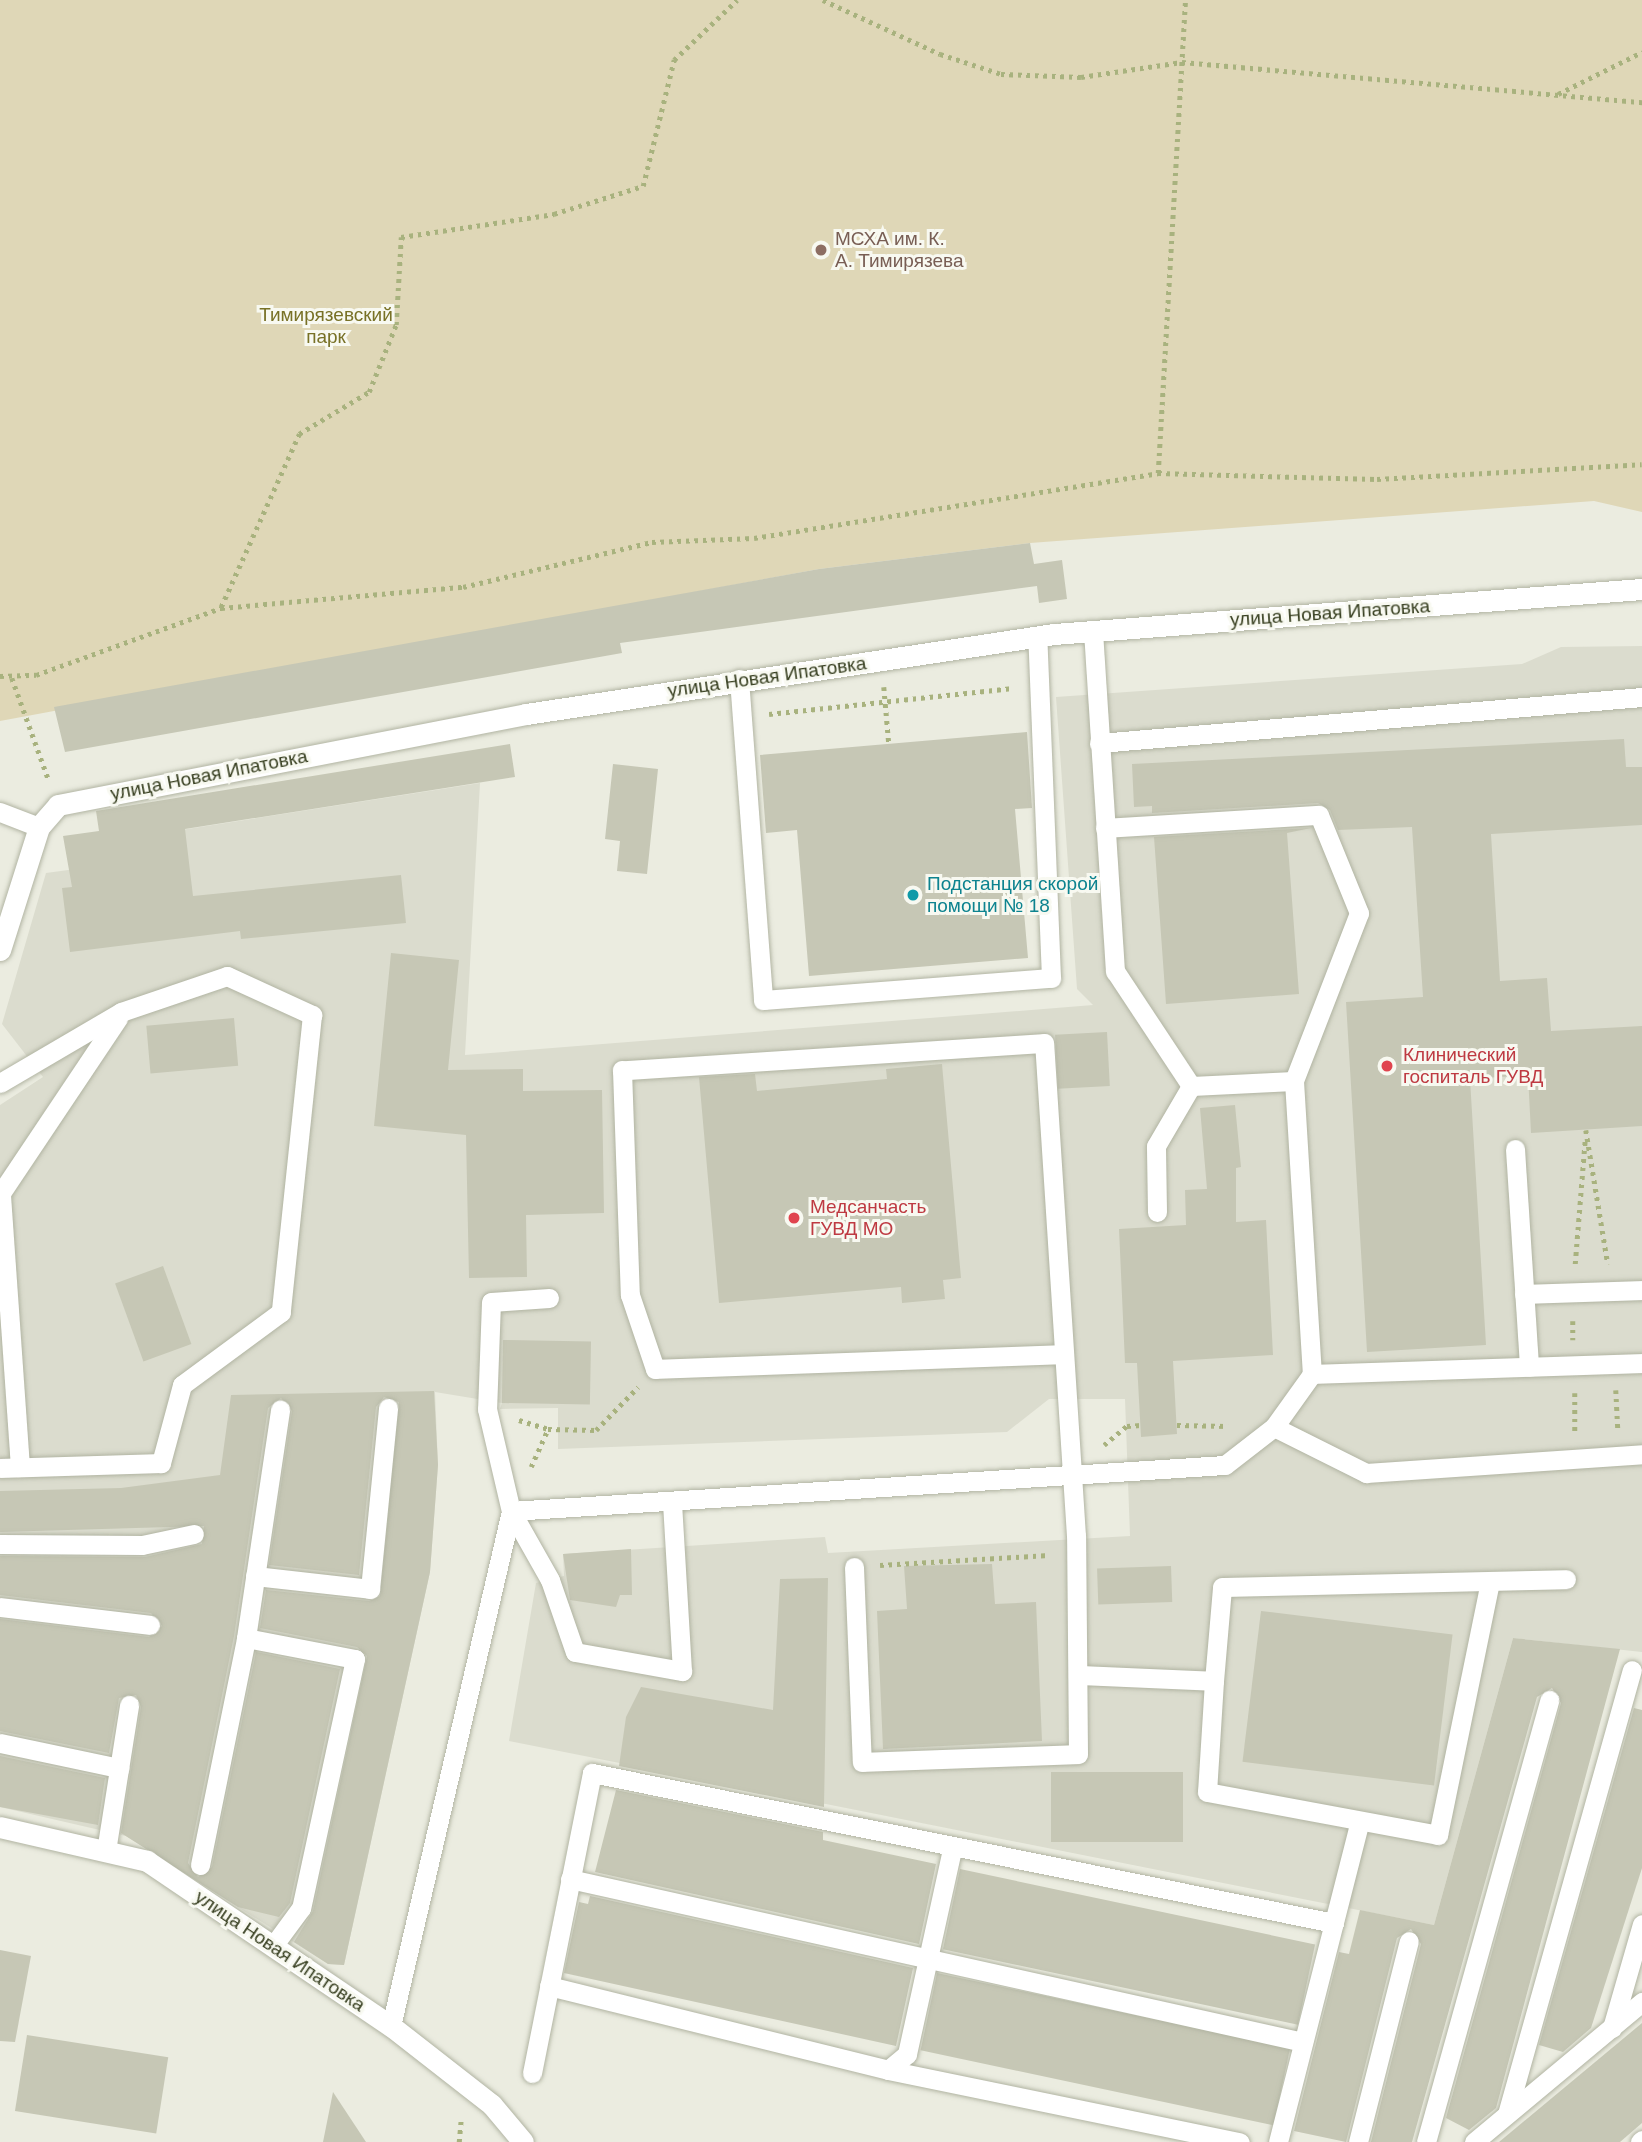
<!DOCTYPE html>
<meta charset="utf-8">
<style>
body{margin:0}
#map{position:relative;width:1642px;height:2142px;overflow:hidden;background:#ebece0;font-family:Arial,sans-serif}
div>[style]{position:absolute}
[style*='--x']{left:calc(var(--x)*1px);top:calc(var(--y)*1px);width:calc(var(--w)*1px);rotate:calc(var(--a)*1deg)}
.built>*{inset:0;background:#dbdcce}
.green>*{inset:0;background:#dfd7b7}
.building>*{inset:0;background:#c6c7b5;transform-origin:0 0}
.path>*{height:4.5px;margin-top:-2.25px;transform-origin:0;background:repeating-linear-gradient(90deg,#a8b27e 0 3.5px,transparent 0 8.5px)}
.roads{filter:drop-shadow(0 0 2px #b1b4a2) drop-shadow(0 0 2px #b1b4a2)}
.service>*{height:19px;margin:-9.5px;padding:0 9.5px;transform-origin:9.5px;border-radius:9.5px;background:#fff}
.minor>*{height:21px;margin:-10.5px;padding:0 10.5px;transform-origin:10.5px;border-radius:10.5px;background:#fff}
.dots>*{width:19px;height:19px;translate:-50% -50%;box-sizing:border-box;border:4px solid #f8f9f1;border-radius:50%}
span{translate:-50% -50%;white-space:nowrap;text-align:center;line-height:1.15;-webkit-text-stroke:6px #f8f9f1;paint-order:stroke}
.education-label{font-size:19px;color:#785e54}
.left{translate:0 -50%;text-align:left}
.park-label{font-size:19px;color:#787126}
.street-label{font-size:19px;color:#363e1f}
.culture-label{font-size:19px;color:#0d838f}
.health-label{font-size:19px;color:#be3a42}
</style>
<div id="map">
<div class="built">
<div style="clip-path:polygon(1642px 646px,1642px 1652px,1513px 1638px,1434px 1925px,509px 1741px,536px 1583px,564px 1576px,563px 1554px,825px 1537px,828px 1553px,1130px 1536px,1125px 1399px,1049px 1399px,1007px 1432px,558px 1449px,558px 1408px,500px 1409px,502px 1403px,435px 1392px,438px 1465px,430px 1572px,344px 1965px,328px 1964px,126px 1836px,0 1807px,0 1105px,43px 1077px,2px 1024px,46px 873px,120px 863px,117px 840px,480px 783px,465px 1055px,1093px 1005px,1077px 989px,1056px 697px,1522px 664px,1561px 647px)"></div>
</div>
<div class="green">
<div style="clip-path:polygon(0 0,1642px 0,1642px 512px,1594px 501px,1030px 543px,819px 569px,0 721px)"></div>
</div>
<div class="building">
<div style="clip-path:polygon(1030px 543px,1034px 564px,1062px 560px,1067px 599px,1039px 603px,1037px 586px,620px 643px,622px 653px,65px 752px,54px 707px,819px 569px)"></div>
<div style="clip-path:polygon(1027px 732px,1032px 808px,1015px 809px,1028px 958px,809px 976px,797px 830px,766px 833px,760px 755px)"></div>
<div style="clip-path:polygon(1624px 739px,1626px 767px,1642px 767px,1642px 825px,1491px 834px,1500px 981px,1547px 978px,1551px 1031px,1642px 1026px,1642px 1126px,1531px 1133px,1528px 1075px,1470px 1079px,1486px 1345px,1367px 1352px,1346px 1002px,1423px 997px,1412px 827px,1338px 830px,1330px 810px,1318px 803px,1152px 813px,1152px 806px,1134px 807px,1132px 764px)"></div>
<div style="clip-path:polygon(510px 744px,515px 777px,185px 829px,193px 896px,401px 875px,406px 923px,241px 939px,240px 931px,70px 952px,62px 888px,72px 887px,63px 836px,99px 831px,96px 811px)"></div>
<div style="clip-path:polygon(613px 764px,658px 769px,647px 874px,617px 871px,620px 841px,605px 839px)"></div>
<div style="clip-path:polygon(1311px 828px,1287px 833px,1299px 994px,1166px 1004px,1154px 837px)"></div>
<div style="clip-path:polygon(391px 953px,459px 960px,448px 1070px,523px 1069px,523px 1091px,602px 1090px,604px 1213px,526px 1215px,527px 1277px,469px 1278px,466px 1135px,374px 1126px)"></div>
<div style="left:234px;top:1018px;width:48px;height:88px;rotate:85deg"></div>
<div style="left:1107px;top:1032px;width:54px;height:52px;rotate:87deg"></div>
<div style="clip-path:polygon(942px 1064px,961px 1278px,943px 1280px,945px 1299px,902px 1303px,901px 1287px,719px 1303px,699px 1077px,755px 1074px,757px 1091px,887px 1079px,886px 1069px)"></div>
<div style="clip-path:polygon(1235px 1105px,1241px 1167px,1236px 1168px,1236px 1222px,1266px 1220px,1273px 1355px,1173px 1361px,1177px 1434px,1141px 1437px,1137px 1363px,1125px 1363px,1119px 1229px,1186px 1225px,1185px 1190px,1207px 1189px,1200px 1108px)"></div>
<div style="left:163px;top:1266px;width:83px;height:51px;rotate:70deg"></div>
<div style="left:503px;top:1340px;width:88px;height:63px;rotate:1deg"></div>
<div style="clip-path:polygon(434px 1391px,438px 1465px,430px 1572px,344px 1965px,328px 1964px,294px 1942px,313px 1911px,367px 1656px,357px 1647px,260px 1628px,266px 1590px,369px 1601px,380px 1596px,399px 1402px,384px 1397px,376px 1407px,359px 1575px,269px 1565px,292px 1411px,281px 1398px,268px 1408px,234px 1636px,188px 1863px,198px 1877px,212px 1867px,256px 1652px,340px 1669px,290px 1903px,279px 1917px,238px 1907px,121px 1833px,141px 1707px,136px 1695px,119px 1698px,109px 1753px,0 1731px,0 1619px,149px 1637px,162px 1626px,151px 1613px,0 1595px,0 1556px,145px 1557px,202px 1544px,204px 1526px,0 1532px,0 1491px,121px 1488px,220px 1475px,231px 1395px)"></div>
<div style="clip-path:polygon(631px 1549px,632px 1595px,620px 1595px,616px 1607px,570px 1600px,563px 1554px)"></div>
<div style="clip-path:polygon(992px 1564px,995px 1604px,1036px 1602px,1042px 1741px,883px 1749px,877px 1611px,907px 1609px,904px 1566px)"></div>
<div style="left:1171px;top:1566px;width:36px;height:74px;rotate:88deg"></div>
<div style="clip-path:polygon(828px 1578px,824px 1807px,619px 1766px,626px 1717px,641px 1687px,773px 1710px,780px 1579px)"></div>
<div style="left:1261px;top:1611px;width:193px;height:152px;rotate:7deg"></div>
<div style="clip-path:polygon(1513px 1638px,1620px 1649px,1496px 2108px,1469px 2130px,1446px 2118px,1561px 1703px,1552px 1688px,1537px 1697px,1412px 2142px,1371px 2142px,1421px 1944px,1411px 1929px,1397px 1938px,1346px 2142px,1294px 2131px,1339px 1952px,1349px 1954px,1360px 1910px,1434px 1925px)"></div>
<div style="clip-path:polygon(1634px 1708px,1642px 1710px,1642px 1868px,1591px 2028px,1563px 2052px,1539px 2045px)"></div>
<div style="clip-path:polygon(0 1756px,105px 1778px,98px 1825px,0 1807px)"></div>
<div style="left:1051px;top:1772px;width:132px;height:70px"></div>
<div style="clip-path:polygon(616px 1790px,823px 1832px,823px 1840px,936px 1864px,919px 1944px,595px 1872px)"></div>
<div style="left:960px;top:1869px;width:363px;height:82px;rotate:12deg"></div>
<div style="clip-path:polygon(590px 1896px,913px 1968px,896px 2046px,564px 1973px,579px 1902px,588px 1904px)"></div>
<div style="clip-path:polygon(0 1950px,31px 1956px,15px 2042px,0 2041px)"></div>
<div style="left:937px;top:1973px;width:361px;height:79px;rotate:12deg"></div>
<div style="clip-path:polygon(1642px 2023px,1642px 2123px,1620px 2142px,1499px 2142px)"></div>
<div style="left:27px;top:2035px;width:143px;height:77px;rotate:9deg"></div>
<div style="clip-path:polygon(333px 2092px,366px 2142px,323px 2142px)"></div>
</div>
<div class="path">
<div style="--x:823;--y:0;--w:129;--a:24.8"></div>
<div style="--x:940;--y:54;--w:64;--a:18.2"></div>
<div style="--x:1001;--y:74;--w:80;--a:2.1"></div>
<div style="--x:1081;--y:77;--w:102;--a:-8.4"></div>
<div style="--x:1182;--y:62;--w:462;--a:5"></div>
<div style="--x:1558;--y:94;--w:94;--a:-26.6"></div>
<div style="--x:1158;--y:473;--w:474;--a:-86.7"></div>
<div style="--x:221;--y:607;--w:190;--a:-65.7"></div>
<div style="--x:299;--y:434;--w:82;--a:-31"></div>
<div style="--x:369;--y:392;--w:72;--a:-68.1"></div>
<div style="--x:396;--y:325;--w:88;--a:-86.7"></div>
<div style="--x:401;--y:237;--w:155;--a:-8.5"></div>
<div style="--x:554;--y:214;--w:93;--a:-17.5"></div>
<div style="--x:643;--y:186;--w:130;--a:-76.2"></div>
<div style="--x:674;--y:60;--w:87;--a:-43.6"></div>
<div style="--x:0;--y:676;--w:36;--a:-2"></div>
<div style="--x:36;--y:675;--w:197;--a:-19.9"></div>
<div style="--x:221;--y:608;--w:243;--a:-5"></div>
<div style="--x:463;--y:587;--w:194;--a:-13.4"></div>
<div style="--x:652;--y:542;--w:102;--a:-2.2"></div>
<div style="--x:754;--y:538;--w:409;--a:-9.1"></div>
<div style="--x:1158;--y:473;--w:219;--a:1.6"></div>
<div style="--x:1377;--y:479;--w:265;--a:-3.2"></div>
<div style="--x:12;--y:678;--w:109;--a:70.2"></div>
<div style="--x:884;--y:687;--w:57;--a:85"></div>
<div style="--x:769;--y:714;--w:243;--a:-6.1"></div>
<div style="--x:1586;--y:1130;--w:136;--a:80.7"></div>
<div style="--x:1575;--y:1264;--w:124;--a:-85.4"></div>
<div style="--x:1573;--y:1321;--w:19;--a:90"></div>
<div style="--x:1616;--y:1390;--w:40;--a:87.1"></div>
<div style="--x:1575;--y:1393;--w:40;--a:90"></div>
<div style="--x:519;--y:1420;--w:30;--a:17"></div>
<div style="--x:1177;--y:1425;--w:51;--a:1.1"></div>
<div style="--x:1104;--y:1445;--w:30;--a:-40"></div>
<div style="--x:1127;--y:1426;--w:14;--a:-4"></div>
<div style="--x:531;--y:1467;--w:42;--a:-65.9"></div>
<div style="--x:548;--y:1429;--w:48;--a:1.2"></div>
<div style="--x:596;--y:1430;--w:60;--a:-45.7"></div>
<div style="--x:880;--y:1565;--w:169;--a:-3.4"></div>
<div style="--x:459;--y:2142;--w:24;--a:-85"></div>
</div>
<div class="roads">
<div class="service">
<div style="--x:1093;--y:631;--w:341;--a:86.3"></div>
<div style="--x:1115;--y:971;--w:138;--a:56.5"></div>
<div style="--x:1191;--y:1086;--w:103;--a:-2.8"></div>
<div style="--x:1294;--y:1081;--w:294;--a:86.5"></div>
<div style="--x:1312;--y:1374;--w:65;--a:125.6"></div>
<div style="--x:739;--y:679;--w:322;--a:85.7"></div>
<div style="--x:763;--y:1000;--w:289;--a:-4.4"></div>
<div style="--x:1051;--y:978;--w:342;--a:-92.3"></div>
<div style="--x:1099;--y:743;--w:545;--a:-4.84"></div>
<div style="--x:0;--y:812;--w:42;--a:21"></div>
<div style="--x:1105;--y:828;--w:214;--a:-3.5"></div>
<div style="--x:1319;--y:815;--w:106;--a:67.8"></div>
<div style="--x:1359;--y:913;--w:180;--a:111.2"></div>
<div style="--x:0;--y:1083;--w:140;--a:-30.4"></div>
<div style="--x:121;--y:1012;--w:112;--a:-18.8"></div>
<div style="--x:227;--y:976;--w:94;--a:24.6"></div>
<div style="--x:312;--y:1015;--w:299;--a:96"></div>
<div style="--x:281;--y:1312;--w:123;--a:143.6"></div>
<div style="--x:182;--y:1385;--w:81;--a:105.1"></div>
<div style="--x:161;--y:1463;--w:161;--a:178.2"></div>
<div style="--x:1515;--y:1149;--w:218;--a:86.3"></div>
<div style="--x:1157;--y:1212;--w:66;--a:-90.9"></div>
<div style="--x:1156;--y:1146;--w:69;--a:-59.7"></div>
<div style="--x:1524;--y:1294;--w:118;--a:-1.9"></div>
<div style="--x:549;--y:1298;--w:58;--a:176.1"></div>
<div style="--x:491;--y:1302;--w:107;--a:92.1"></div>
<div style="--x:487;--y:1409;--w:105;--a:76.8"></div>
<div style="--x:511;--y:1511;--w:79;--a:60.5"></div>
<div style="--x:550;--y:1580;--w:76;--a:70.9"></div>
<div style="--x:575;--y:1652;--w:109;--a:10.1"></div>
<div style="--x:682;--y:1671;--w:170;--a:-93.4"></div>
<div style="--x:1312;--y:1374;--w:330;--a:-1.9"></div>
<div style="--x:20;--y:1467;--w:275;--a:-94"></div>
<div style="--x:1;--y:1193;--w:211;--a:-56.2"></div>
<div style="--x:0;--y:1544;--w:142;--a:0.4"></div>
<div style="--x:142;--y:1545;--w:53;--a:-11.9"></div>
<div style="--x:854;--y:1567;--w:195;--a:87.7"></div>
<div style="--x:862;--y:1762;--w:216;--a:-2.1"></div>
<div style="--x:1078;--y:1754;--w:218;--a:-90.5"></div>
<div style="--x:1076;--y:1536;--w:494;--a:-93.7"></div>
<div style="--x:1044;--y:1043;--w:423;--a:176.3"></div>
<div style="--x:622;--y:1070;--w:225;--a:88"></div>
<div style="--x:630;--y:1295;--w:78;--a:71.3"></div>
<div style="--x:655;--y:1369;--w:409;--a:-2.1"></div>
<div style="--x:255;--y:1576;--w:116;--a:6.4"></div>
<div style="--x:370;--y:1589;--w:182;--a:-84.3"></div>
<div style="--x:0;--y:1607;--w:151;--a:6.8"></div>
<div style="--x:246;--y:1638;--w:111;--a:10.9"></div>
<div style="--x:355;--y:1659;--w:255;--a:102.2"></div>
<div style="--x:301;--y:1908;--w:47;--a:126.4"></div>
<div style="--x:1078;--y:1675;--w:136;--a:2.5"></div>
<div style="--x:1214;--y:1681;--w:94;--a:-85.1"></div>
<div style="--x:1222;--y:1587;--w:344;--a:-1.3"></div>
<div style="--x:1214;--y:1681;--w:111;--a:93.6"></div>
<div style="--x:1207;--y:1792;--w:235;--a:10.5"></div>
<div style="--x:1438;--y:1835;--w:258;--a:-78.4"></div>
<div style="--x:0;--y:1743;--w:122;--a:11.9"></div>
<div style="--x:106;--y:1851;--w:148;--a:-81"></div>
<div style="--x:200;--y:1865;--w:232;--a:-78.5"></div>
<div style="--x:246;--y:1638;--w:231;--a:-81.5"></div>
<div style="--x:570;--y:1879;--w:751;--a:12.54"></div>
<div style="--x:549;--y:1986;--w:349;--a:13.9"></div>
<div style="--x:888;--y:2070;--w:359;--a:11.6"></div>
<div style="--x:391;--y:2026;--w:529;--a:-76.88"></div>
<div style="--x:511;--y:1511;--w:715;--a:-3.69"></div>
<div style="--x:1225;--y:1465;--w:62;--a:-37.8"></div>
<div style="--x:1274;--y:1427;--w:103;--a:26.6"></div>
<div style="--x:1366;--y:1473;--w:277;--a:-3.9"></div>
<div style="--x:1612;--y:2028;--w:108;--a:-73.9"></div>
<div style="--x:888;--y:2070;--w:25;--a:-40"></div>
<div style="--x:907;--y:2054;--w:209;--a:-77.6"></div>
<div style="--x:532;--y:2073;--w:306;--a:-78.7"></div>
<div style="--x:592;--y:1773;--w:757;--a:11.43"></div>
<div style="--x:1507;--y:2114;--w:461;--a:-74.3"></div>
<div style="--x:1278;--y:2142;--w:331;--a:-75.7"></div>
<div style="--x:1358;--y:2142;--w:207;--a:-75.8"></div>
<div style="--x:1426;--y:2142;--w:459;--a:-74.4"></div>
<div style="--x:1474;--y:2142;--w:219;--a:-39.8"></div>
<div style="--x:1640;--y:2142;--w:3;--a:-45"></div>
</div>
<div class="minor">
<div style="--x:0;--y:950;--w:129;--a:-72.4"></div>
<div style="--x:39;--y:827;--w:29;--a:-49"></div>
<div style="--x:58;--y:805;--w:477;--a:-11"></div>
<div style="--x:526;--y:714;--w:534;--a:-8.62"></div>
<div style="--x:1054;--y:634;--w:590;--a:-4.38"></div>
<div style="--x:0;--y:1827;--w:151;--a:13"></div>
<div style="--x:147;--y:1861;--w:295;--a:34.1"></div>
<div style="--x:391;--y:2026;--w:128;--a:38"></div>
<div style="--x:492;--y:2105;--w:48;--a:50"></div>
</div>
</div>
<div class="dots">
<div style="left:821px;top:250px;background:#8d6e63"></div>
<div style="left:913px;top:895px;background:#0f9aa8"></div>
<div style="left:1387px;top:1066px;background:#e0444e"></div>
<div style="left:794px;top:1218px;background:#e0444e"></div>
</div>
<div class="education-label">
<span class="left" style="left:835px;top:250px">МСХА им. К.<br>А. Тимирязева</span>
</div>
<div class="park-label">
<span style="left:326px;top:326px">Тимирязевский<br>парк</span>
</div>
<div class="street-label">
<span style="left:1330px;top:613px;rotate:-4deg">улица Новая Ипатовка</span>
<span style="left:767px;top:677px;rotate:-8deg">улица Новая Ипатовка</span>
<span style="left:209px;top:775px;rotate:-11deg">улица Новая Ипатовка</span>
<span style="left:280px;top:1951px;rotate:34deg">улица Новая Ипатовка</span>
</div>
<div class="culture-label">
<span class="left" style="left:927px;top:895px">Подстанция скорой<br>помощи № 18</span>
</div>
<div class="health-label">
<span class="left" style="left:1403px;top:1066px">Клинический<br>госпиталь ГУВД</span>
<span class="left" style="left:810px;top:1218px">Медсанчасть<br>ГУВД МО</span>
</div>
</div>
